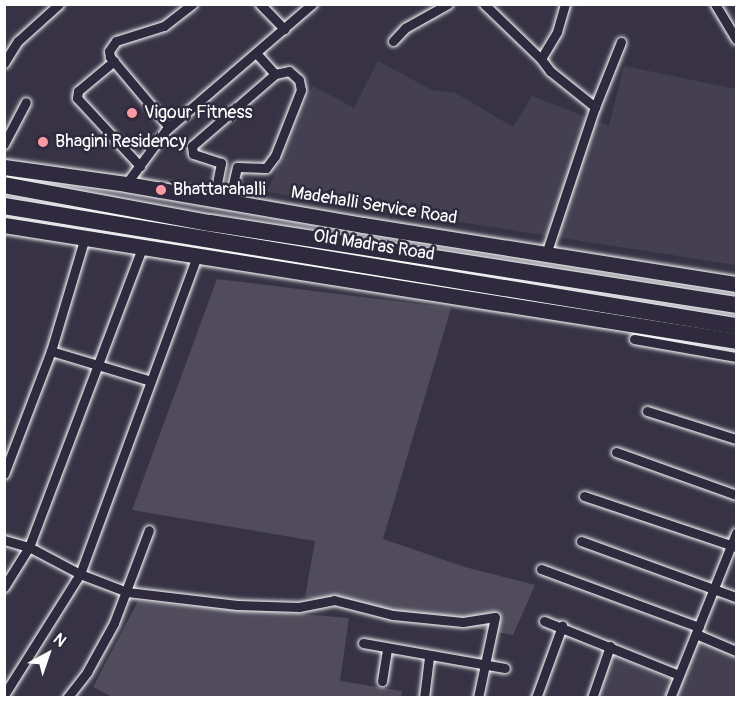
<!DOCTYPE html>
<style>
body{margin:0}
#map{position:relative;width:741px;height:702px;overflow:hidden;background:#373345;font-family:Pangolin,sans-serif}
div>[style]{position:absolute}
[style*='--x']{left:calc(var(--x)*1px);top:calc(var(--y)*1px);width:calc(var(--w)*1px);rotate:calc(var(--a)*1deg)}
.built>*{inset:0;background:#444051}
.green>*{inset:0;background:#514c5c}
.roads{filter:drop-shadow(0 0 2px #fff) drop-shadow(0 0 2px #fff)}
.street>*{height:9px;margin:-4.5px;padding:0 4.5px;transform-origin:4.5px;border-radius:4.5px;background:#2f2a3d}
.primary>*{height:15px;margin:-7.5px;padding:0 7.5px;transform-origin:7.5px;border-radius:7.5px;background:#2f2a3d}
.highway>*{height:16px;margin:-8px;padding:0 8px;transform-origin:8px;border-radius:8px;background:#2f2a3d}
.dots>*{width:16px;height:16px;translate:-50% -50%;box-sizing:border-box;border:3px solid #2f2a3d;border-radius:50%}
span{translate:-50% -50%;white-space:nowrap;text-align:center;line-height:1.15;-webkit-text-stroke:5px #2f2a3d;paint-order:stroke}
.poi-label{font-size:18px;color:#fff}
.left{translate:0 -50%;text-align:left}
.street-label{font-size:18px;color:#fff}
.frame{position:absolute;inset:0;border:6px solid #fff;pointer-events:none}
.north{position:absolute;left:18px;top:624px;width:60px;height:60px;-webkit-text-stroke:4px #2f2a3d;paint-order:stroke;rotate:40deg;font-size:16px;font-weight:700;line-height:24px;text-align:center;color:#fff}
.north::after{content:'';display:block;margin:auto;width:21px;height:27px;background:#fff;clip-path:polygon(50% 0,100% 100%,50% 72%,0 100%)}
</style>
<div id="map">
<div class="built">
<div style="clip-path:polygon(378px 61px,432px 90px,456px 93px,513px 127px,532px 96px,609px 126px,624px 66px,736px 89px,736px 265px,267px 192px,313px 86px,354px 108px)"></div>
<div style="clip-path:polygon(698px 639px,736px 654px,736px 697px,597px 698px,611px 655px,681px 683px)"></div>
</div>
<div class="green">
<div style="clip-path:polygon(217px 279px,451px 308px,383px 539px,465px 567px,535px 585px,513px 635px,305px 597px,315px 541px,132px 510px)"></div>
<div style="clip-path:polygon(138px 601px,349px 618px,340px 681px,402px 691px,401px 698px,114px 698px,93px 687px)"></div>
</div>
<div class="roads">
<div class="street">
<div style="--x:260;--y:4;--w:35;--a:46"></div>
<div style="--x:484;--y:4;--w:79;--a:44"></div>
<div style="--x:565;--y:4;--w:29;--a:106"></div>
<div style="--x:557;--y:32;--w:31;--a:121"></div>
<div style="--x:541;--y:59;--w:15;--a:53"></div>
<div style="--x:550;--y:71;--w:58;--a:38.7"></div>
<div style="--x:715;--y:4;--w:41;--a:59"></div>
<div style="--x:393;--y:41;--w:18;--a:-47"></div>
<div style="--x:405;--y:28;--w:49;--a:-29.2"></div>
<div style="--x:256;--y:53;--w:28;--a:48"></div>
<div style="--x:114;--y:61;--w:47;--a:140.2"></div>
<div style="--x:78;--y:91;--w:7;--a:98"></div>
<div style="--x:77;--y:98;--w:93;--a:47.2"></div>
<div style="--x:4;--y:63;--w:26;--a:-58"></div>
<div style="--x:18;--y:41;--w:55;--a:-42.1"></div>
<div style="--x:169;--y:127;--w:92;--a:-130.1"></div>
<div style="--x:110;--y:57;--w:6;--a:-99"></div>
<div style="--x:109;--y:51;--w:12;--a:-55"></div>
<div style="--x:116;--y:41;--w:50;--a:-17.4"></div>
<div style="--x:164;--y:26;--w:36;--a:-38"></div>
<div style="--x:4;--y:144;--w:47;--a:-62.4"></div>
<div style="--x:126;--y:184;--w:67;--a:-53.5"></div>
<div style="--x:166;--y:130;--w:193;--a:-40.8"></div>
<div style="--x:214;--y:199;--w:37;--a:-79"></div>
<div style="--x:221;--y:163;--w:29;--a:-162"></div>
<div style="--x:193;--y:154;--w:8;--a:-97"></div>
<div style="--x:192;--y:146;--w:110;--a:-40.9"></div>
<div style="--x:275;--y:74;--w:14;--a:-12"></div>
<div style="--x:289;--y:71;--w:13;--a:42"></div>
<div style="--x:299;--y:80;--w:10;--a:79"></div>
<div style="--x:301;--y:90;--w:71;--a:111.5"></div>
<div style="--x:275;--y:156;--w:15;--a:127"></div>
<div style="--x:266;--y:168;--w:29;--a:-178"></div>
<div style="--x:237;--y:167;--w:36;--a:103"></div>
<div style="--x:546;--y:254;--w:155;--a:-71.6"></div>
<div style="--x:595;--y:107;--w:70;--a:-68.2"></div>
<div style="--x:634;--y:339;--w:104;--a:10"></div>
<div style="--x:51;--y:351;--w:104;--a:16.7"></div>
<div style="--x:647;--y:411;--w:93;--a:17.5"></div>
<div style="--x:616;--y:452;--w:127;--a:19.7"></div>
<div style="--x:4;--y:474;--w:132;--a:-69.1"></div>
<div style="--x:51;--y:351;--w:119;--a:-73.4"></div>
<div style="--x:584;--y:496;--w:160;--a:18.5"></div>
<div style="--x:4;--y:540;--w:26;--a:16"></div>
<div style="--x:29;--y:547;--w:58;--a:27.9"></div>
<div style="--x:80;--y:574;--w:50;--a:21"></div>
<div style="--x:127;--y:592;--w:111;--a:6.7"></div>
<div style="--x:237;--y:605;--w:62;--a:1.8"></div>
<div style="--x:299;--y:607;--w:36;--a:-11"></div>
<div style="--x:334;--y:600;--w:61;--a:14.3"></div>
<div style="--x:393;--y:615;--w:70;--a:5.7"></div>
<div style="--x:463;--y:622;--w:32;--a:-9"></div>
<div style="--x:495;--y:617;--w:83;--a:101.9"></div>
<div style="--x:581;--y:541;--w:165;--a:19.9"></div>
<div style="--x:541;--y:569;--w:168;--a:20.2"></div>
<div style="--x:4;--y:587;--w:47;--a:-58"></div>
<div style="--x:29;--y:547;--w:322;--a:-69.3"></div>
<div style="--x:544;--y:621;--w:145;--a:21.8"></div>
<div style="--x:696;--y:634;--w:43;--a:23"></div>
<div style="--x:363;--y:643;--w:144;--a:10"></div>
<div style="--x:382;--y:681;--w:33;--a:-81"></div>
<div style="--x:4;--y:695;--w:143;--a:-57.9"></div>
<div style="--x:80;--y:574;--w:341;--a:-69.8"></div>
<div style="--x:67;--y:698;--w:33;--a:-52"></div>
<div style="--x:87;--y:672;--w:56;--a:-61.1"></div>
<div style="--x:114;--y:623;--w:99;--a:-69.4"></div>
<div style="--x:424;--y:698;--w:41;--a:-83"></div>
<div style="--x:536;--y:698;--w:77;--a:-70.1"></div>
<div style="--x:592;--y:698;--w:55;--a:-70.9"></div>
<div style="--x:670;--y:698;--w:178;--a:-68.2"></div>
</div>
<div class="primary">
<div style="--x:4;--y:167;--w:123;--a:7.9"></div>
<div style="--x:126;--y:184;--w:241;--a:9.8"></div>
<div style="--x:363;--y:225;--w:378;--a:9"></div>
<div style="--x:4;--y:225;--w:741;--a:9"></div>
</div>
<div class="highway">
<div style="--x:4;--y:185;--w:209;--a:10.5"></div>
<div style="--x:210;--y:223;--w:532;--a:8.86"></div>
<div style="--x:4;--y:206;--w:742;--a:9.31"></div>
</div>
</div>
<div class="dots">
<div style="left:132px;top:113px;background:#ff9aa2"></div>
<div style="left:43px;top:142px;background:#ff9aa2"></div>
<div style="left:161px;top:190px;background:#ff9aa2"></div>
</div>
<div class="poi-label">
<span class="left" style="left:144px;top:113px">Vigour Fitness</span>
<span class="left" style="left:55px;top:142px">Bhagini Residency</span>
<span class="left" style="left:173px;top:190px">Bhattarahalli</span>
</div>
<div class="street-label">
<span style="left:374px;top:206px;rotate:9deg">Madehalli Service Road</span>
<span style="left:374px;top:246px;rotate:9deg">Old Madras Road</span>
</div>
<div class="frame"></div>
<div class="north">N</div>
</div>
